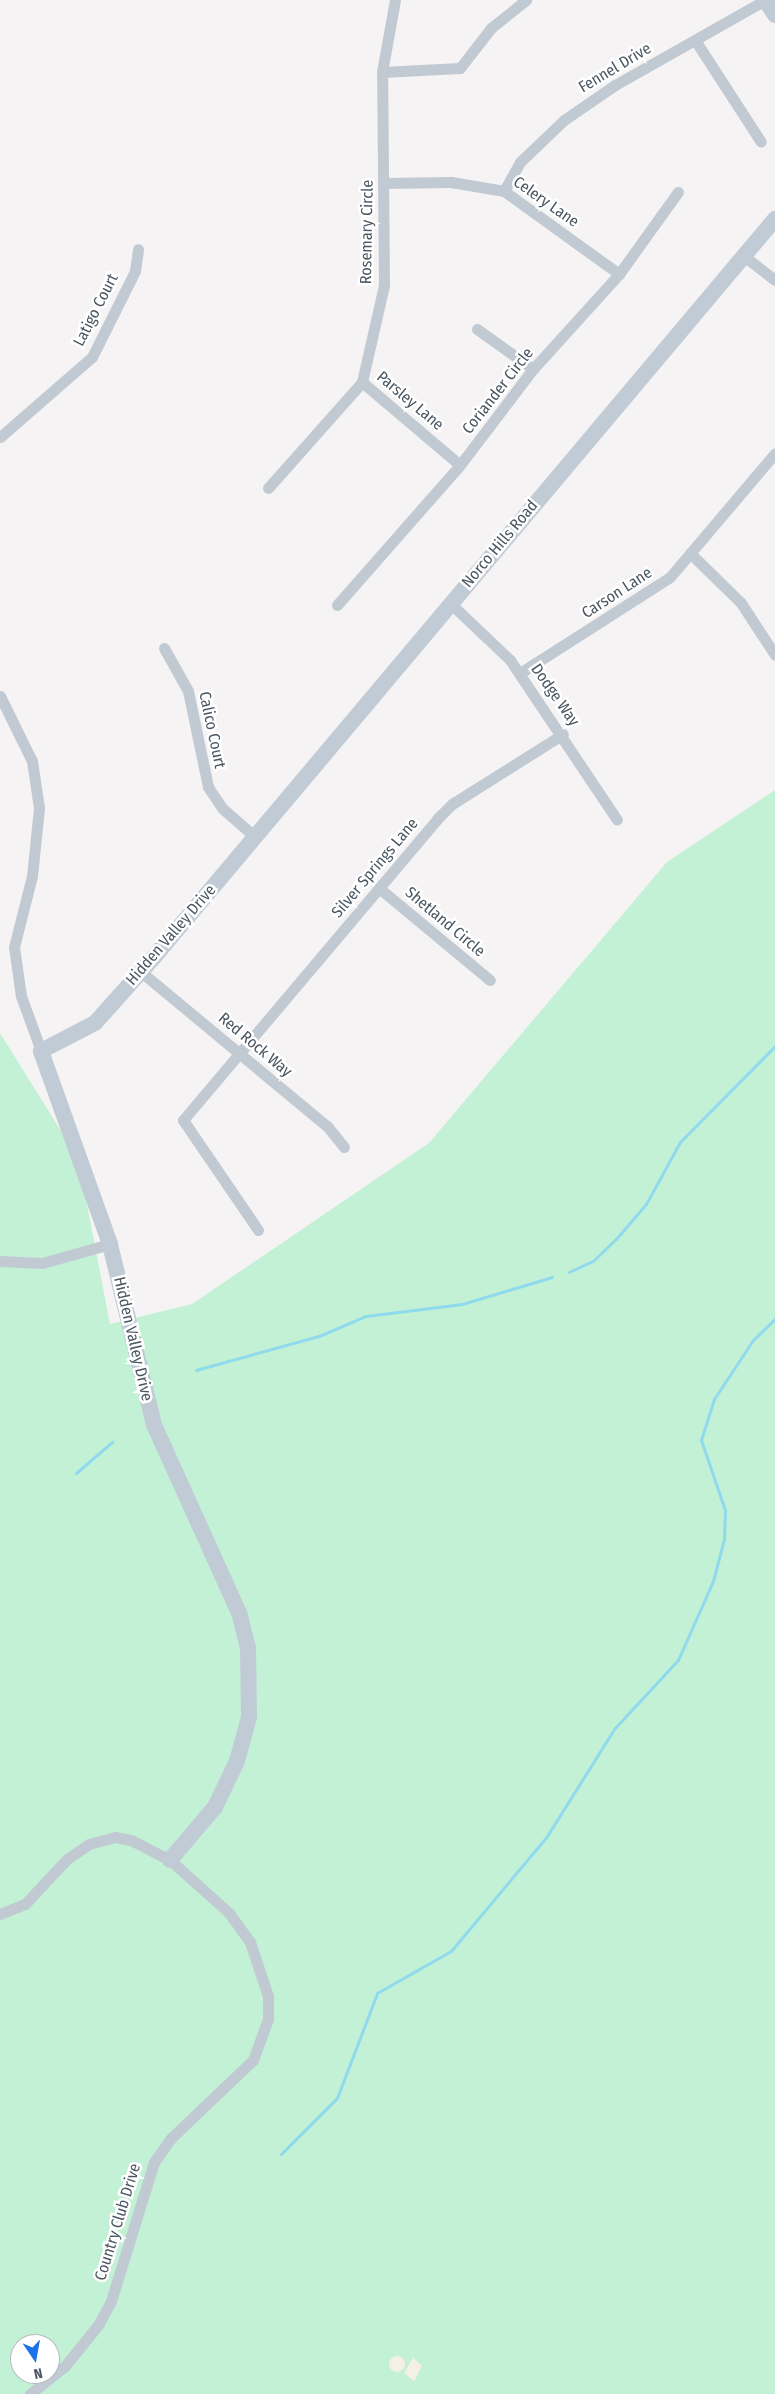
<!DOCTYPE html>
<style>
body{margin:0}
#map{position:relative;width:775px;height:2394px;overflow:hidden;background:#f5f3f3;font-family:"Fira Sans Condensed",sans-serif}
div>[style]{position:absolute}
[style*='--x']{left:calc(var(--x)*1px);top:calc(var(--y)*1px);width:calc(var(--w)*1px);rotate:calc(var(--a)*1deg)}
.green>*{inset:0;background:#c3f1d5}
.sand>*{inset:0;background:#f5f0e5}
.round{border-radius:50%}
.stream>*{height:3px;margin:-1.5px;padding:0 1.5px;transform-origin:1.5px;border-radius:1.5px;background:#90daee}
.street>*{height:11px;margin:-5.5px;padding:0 5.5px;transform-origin:5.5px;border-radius:5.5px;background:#c1cad2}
.secondary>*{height:16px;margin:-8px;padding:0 8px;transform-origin:8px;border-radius:8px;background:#c1cbd6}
span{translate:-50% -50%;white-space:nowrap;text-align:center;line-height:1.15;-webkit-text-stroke:5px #fff;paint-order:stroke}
.street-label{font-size:16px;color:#4a5661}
.north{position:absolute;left:10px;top:2334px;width:50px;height:50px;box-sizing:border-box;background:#fff;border:1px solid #b7bbc0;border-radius:50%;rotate:168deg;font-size:14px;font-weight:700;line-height:20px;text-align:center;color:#4a5661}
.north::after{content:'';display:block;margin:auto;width:18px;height:22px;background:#1a73e8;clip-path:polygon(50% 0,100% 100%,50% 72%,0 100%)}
</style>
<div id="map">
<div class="green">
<div style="clip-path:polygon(evenodd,775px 790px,775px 2394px,0 2394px,0 1033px,61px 1131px,85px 1194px,110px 1324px,192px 1304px,429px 1143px,667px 862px,775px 790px,20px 2344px,50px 2344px,50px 2374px,20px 2374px,20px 2344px)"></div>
</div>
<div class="sand">
<div class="round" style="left:389px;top:2356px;width:16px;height:16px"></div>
<div style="clip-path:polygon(413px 2358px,422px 2366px,414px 2381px,404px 2373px)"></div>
</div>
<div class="stream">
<div style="--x:569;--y:1272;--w:26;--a:-25"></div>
<div style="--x:593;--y:1261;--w:32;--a:-44"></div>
<div style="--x:616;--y:1239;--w:46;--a:-49.4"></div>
<div style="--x:646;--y:1204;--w:71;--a:-61.3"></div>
<div style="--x:680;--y:1142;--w:135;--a:-45.3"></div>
<div style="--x:196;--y:1370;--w:128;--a:-15.5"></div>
<div style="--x:319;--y:1336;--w:51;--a:-23.1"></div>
<div style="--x:366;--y:1316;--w:97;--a:-7.1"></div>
<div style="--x:462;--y:1304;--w:94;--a:-16.7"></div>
<div style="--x:76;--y:1473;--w:48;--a:-40.7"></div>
<div style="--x:281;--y:2154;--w:79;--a:-45"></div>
<div style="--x:337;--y:2098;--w:112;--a:-69.1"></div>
<div style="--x:377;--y:1993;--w:85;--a:-29.6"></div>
<div style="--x:451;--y:1951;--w:150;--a:-50.1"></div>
<div style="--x:547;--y:1836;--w:126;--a:-57.9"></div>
<div style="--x:614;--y:1729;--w:94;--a:-47.2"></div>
<div style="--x:678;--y:1660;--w:86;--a:-66.1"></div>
<div style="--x:713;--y:1581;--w:43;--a:-75.3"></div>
<div style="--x:724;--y:1539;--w:29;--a:-88"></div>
<div style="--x:725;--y:1510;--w:74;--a:-108.9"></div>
<div style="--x:701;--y:1440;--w:43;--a:-72.4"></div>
<div style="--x:714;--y:1399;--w:71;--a:-56.5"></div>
<div style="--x:753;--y:1340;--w:30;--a:-44"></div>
</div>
<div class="street">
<div style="--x:695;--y:40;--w:121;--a:57.1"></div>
<div style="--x:382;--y:72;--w:78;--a:-2.9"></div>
<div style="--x:460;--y:68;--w:51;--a:-52.2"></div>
<div style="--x:491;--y:28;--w:45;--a:-38.7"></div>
<div style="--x:385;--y:183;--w:66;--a:-0.9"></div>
<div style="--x:451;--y:182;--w:54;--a:9.6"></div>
<div style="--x:504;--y:191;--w:142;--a:35.8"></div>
<div style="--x:504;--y:191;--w:33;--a:-61"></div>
<div style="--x:520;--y:162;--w:61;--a:-43.7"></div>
<div style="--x:564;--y:120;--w:62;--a:-34.5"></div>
<div style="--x:615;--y:85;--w:172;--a:-29.5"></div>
<div style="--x:744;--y:256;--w:39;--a:38"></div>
<div style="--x:477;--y:329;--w:69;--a:35.5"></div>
<div style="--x:362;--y:382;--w:128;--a:40.3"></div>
<div style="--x:0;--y:437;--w:122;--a:-41"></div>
<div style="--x:92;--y:357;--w:96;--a:-63.4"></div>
<div style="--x:135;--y:271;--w:22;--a:-82"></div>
<div style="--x:268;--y:488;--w:142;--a:-48.4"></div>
<div style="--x:362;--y:382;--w:99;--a:-77.2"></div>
<div style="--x:384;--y:285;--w:213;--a:-90.5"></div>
<div style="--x:382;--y:72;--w:73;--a:-79.8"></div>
<div style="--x:690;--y:553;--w:71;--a:44.4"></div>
<div style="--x:741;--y:603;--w:62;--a:56.8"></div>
<div style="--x:450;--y:603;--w:83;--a:43.5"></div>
<div style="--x:510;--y:660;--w:192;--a:56.2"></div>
<div style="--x:337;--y:605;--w:186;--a:-48.7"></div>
<div style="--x:460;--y:465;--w:121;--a:-52.8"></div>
<div style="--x:533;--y:369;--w:128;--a:-47.8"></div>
<div style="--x:619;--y:274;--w:101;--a:-54.3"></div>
<div style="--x:164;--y:648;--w:49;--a:60.8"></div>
<div style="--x:188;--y:691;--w:98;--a:78.2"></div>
<div style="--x:208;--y:787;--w:25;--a:56"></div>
<div style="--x:222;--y:808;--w:43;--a:41.2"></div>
<div style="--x:520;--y:673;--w:178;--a:-32.6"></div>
<div style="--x:670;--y:577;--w:162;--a:-49.7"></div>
<div style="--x:0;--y:696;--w:72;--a:63.8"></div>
<div style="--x:32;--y:761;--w:48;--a:81.5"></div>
<div style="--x:39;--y:808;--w:68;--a:95.9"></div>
<div style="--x:32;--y:876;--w:73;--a:104.2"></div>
<div style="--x:14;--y:947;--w:49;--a:81.9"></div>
<div style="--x:21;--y:996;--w:59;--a:70"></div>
<div style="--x:379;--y:888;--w:144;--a:39.7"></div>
<div style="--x:140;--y:971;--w:243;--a:39.7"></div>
<div style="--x:327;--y:1126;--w:27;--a:51"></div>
<div style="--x:258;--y:1230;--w:133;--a:-124.3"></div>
<div style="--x:183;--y:1120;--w:394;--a:-49.8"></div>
<div style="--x:437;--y:819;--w:21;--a:-45"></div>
<div style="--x:452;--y:804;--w:131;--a:-32.2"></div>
<div style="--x:0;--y:1261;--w:42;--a:2.7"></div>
<div style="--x:42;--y:1263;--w:71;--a:-15.6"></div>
<div style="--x:0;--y:1914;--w:27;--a:-22"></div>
<div style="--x:25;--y:1904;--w:62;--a:-47"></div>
<div style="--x:67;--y:1859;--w:27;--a:-34"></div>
<div style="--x:89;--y:1844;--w:27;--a:-15"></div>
<div style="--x:115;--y:1837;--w:16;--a:11"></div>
<div style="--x:131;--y:1840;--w:44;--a:27.1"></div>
<div style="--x:170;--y:1860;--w:79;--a:41.9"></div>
<div style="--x:229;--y:1913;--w:36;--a:54"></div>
<div style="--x:250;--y:1942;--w:57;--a:71.6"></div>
<div style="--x:268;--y:1996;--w:23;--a:90"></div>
<div style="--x:268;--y:2019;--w:44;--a:110.1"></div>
<div style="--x:253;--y:2060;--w:113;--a:136.4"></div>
<div style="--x:171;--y:2138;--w:29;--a:125"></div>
<div style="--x:154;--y:2162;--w:145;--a:107.2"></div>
<div style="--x:111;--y:2301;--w:27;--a:118"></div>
<div style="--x:98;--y:2325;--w:53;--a:128.8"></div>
<div style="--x:65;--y:2366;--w:45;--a:141.3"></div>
</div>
<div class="secondary">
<div style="--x:765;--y:0;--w:18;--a:56"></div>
<div style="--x:170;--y:1860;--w:70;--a:-49.7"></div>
<div style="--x:215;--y:1807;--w:51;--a:-64.4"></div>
<div style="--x:237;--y:1761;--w:46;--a:-74.7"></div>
<div style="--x:249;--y:1717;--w:69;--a:-90.8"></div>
<div style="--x:248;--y:1648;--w:36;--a:-104"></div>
<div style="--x:239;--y:1613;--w:206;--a:-114.3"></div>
<div style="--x:154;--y:1425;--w:186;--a:-103.7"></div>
<div style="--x:110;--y:1244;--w:205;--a:-109.7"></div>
<div style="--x:41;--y:1051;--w:61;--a:-27.4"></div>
<div style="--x:95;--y:1023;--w:89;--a:-48.2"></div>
<div style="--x:154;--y:957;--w:965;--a:-49.92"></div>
</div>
<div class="street-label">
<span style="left:615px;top:68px;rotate:-31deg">Fennel Drive</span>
<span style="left:546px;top:202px;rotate:35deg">Celery Lane</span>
<span style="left:367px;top:232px;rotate:-89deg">Rosemary Circle</span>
<span style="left:96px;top:310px;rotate:-63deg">Latigo Court</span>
<span style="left:498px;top:391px;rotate:-52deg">Coriander Circle</span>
<span style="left:410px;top:401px;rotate:40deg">Parsley Lane</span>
<span style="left:500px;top:544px;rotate:-50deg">Norco Hills Road</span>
<span style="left:617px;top:593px;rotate:-33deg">Carson Lane</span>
<span style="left:555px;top:695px;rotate:55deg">Dodge Way</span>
<span style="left:212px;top:730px;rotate:78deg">Calico Court</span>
<span style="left:375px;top:868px;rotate:-50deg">Silver Springs Lane</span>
<span style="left:445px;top:922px;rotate:40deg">Shetland Circle</span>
<span style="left:171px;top:935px;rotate:-49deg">Hidden Valley Drive</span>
<span style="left:255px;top:1045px;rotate:40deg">Red Rock Way</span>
<span style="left:133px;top:1339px;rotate:77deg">Hidden Valley Drive</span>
<span style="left:118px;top:2222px;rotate:-73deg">Country Club Drive</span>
</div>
<div class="north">N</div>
</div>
